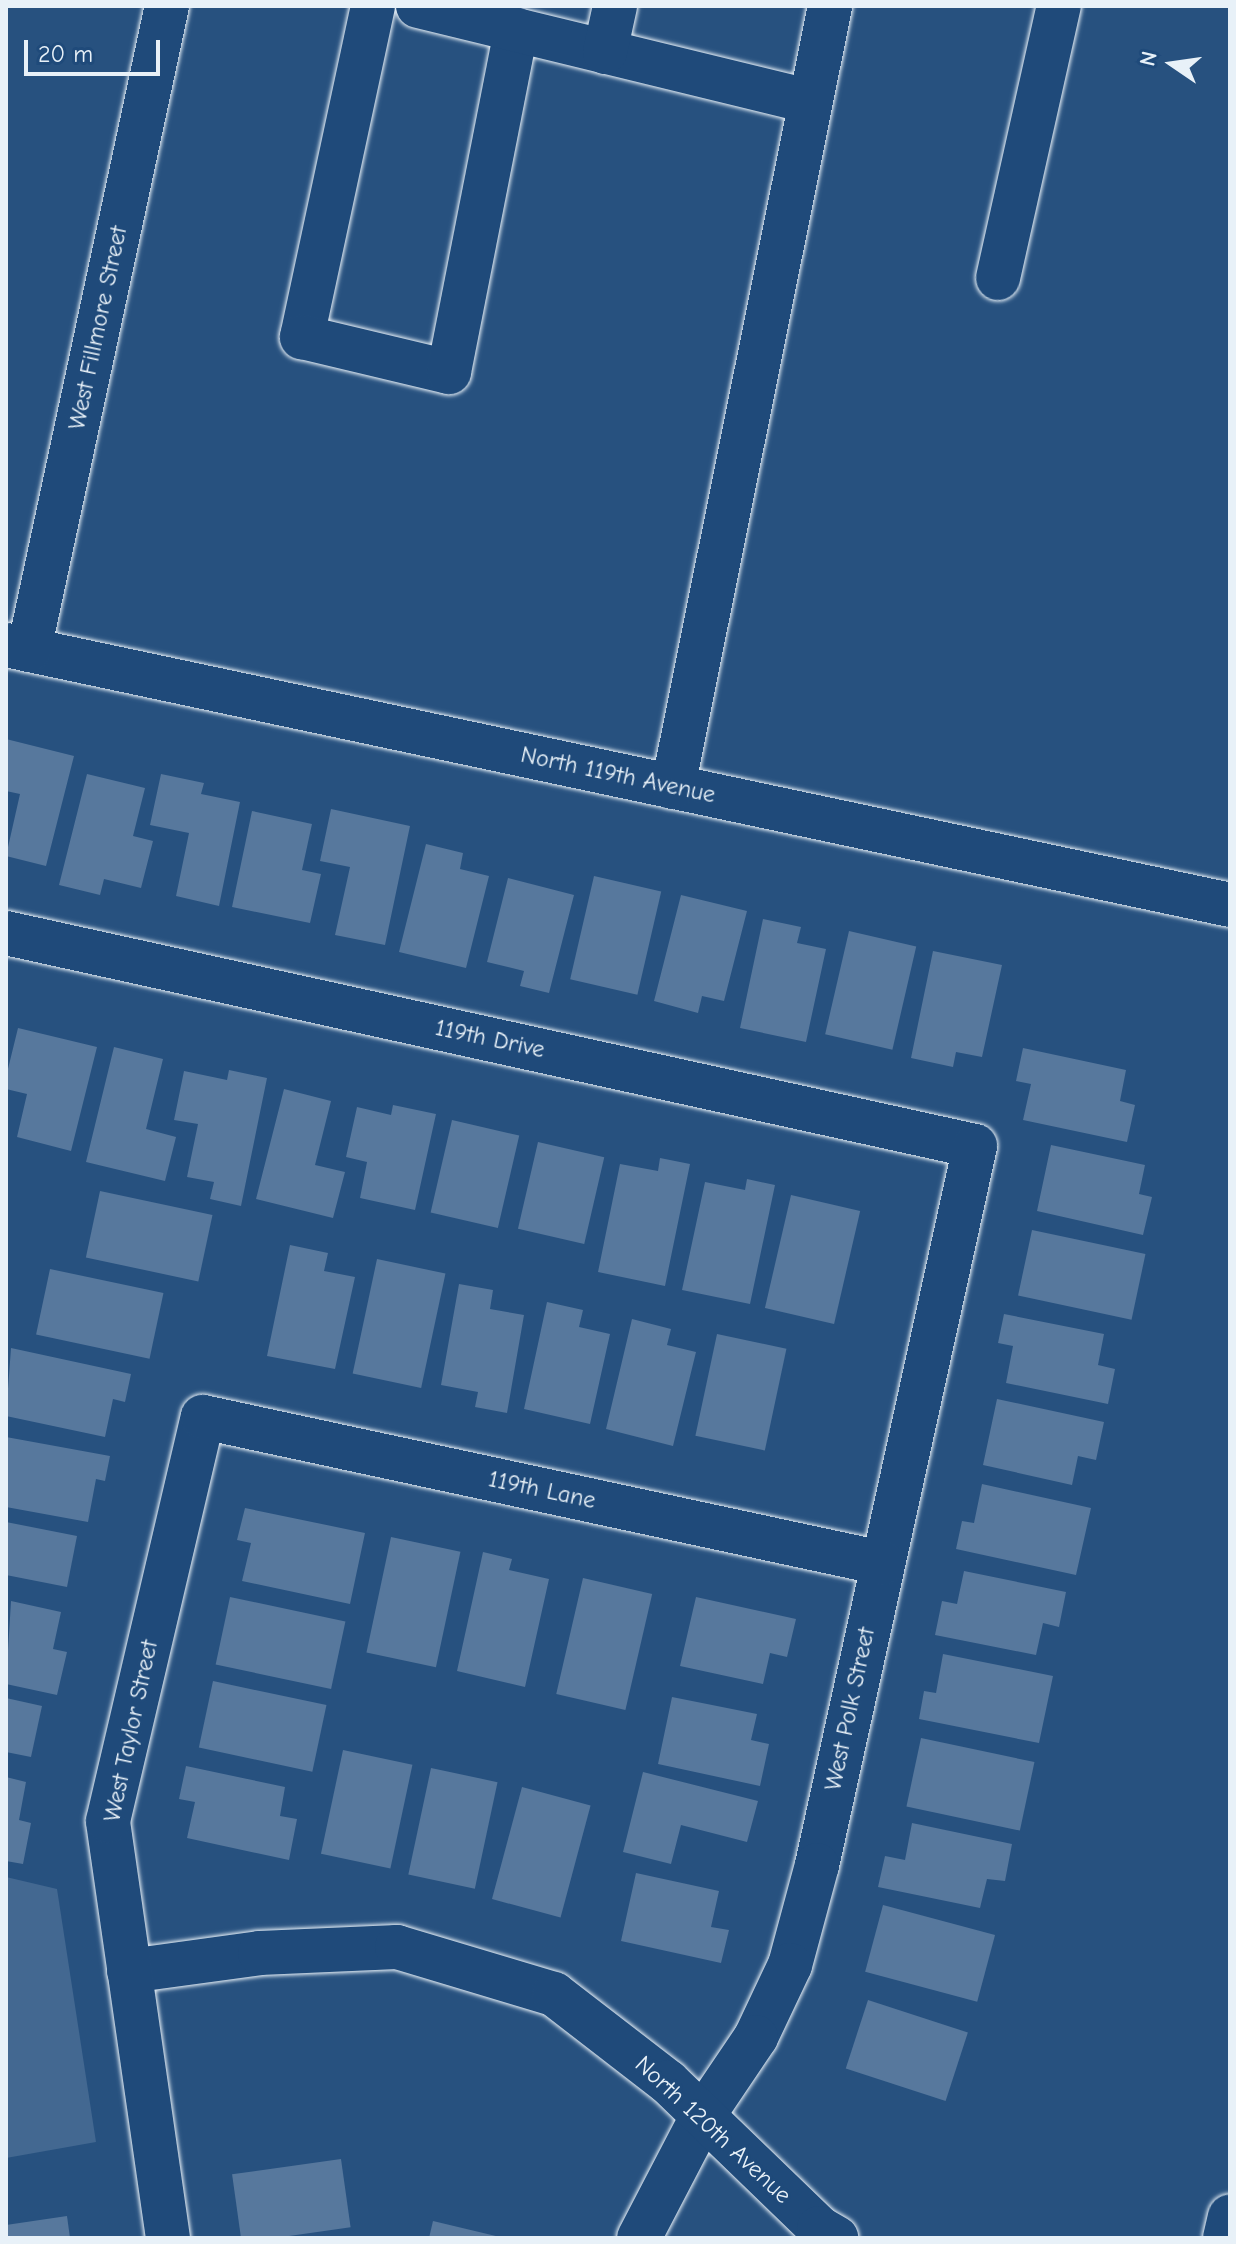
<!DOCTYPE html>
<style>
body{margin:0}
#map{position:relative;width:1236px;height:2244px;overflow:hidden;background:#27517f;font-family:"Comic Neue",sans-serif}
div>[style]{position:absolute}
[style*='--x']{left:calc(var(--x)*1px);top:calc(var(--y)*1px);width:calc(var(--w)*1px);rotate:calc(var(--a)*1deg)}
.green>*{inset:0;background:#436891}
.building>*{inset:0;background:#57789d;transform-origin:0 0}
.roads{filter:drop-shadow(0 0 2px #e8f1f8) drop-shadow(0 0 2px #e8f1f8)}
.minor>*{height:44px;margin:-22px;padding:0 22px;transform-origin:22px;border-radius:22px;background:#1f4a7a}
.major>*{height:44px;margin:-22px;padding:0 22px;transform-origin:22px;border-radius:22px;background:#1f4a7a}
span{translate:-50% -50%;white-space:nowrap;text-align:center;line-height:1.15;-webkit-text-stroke:6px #1f4a7a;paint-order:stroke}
.street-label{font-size:24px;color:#e8f1f8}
.frame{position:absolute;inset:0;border:8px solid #e8f1f8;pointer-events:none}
.north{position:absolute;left:1132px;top:24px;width:80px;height:80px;-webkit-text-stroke:6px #1f4a7a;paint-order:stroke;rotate:283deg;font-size:22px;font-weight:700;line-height:32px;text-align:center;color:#e8f1f8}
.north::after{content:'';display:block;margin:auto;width:28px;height:36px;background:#e8f1f8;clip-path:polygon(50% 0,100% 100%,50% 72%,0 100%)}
.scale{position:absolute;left:24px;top:40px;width:136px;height:36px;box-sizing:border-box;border:4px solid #e8f1f8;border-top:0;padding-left:10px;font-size:24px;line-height:28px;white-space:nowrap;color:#e8f1f8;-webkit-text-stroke:6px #1f4a7a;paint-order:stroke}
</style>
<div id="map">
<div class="green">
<div style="clip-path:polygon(6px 1877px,57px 1889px,96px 2142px,6px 2158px)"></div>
</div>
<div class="building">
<div style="clip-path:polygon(6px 739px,74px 756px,46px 866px,6px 856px,20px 794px,6px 791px)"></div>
<div style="clip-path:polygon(87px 774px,145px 788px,133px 836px,153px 841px,141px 888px,104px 879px,100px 895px,59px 885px)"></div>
<div style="clip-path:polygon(161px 774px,204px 783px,201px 794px,240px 802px,219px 906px,176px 896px,189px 833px,150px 825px)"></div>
<div style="clip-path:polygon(331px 809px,410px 826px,385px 945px,335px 935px,350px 867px,320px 861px)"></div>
<div style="clip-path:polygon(252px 811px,312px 824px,302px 870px,321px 874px,310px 923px,232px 907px)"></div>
<div style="clip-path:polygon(426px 844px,463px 853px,460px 869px,489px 876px,466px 968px,399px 952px)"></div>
<div style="left:594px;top:876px;width:69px;height:106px;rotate:13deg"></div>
<div style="clip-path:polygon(508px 878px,574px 895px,549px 993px,520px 986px,524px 971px,487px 962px)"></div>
<div style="clip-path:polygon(681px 895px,747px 911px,724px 1001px,702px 996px,698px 1013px,654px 1001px)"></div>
<div style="clip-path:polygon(763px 919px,801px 927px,797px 943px,826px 949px,806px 1042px,740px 1028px)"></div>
<div style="left:849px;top:931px;width:69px;height:106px;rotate:13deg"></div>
<div style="clip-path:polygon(933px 951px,1002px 965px,982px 1057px,956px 1052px,953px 1067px,911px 1058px)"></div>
<div style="clip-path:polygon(18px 1028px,97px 1047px,71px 1151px,17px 1137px,27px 1094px,6px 1089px,6px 1077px)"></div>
<div style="clip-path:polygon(114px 1047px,163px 1059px,146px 1129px,176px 1137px,165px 1181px,86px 1162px)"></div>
<div style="clip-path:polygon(1023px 1048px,1126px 1070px,1120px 1101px,1135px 1105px,1127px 1142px,1023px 1120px,1031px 1084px,1016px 1081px)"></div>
<div style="clip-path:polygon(229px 1070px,267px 1078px,241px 1206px,210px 1199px,214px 1182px,187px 1177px,198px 1124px,174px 1120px,184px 1071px,227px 1080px)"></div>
<div style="clip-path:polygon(284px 1089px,331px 1101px,315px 1165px,345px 1172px,333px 1218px,256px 1199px)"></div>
<div style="clip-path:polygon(393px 1105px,436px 1114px,415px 1210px,360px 1198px,367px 1162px,346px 1157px,357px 1107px,391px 1115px)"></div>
<div style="left:452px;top:1120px;width:69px;height:95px;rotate:13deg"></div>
<div style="left:538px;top:1142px;width:68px;height:89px;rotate:13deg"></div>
<div style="clip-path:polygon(1051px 1145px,1145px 1165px,1139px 1194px,1152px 1197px,1143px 1235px,1037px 1211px)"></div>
<div style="clip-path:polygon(660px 1158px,690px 1164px,665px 1286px,598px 1272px,620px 1164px,658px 1171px)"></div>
<div style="clip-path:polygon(747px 1179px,775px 1185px,750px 1304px,682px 1290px,705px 1182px,745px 1190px)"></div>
<div style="left:100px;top:1191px;width:115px;height:68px;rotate:12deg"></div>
<div style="left:791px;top:1195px;width:71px;height:116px;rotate:13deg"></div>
<div style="left:1032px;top:1230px;width:116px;height:67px;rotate:12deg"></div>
<div style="clip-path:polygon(290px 1245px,328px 1253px,324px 1271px,355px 1277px,335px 1369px,267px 1356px)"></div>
<div style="left:377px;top:1259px;width:70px;height:117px;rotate:12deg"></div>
<div style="left:50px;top:1269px;width:116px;height:67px;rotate:12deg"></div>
<div style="clip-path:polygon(459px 1284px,493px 1290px,490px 1309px,524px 1315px,507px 1413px,475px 1407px,478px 1392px,441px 1385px)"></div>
<div style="clip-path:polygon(547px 1302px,583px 1310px,579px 1327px,610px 1334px,590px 1424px,524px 1409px)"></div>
<div style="clip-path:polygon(1004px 1314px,1104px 1334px,1098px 1365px,1115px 1369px,1108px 1404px,1006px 1383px,1013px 1346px,998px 1343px)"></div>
<div style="clip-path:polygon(632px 1319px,671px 1329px,667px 1345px,696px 1352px,673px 1446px,606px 1429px)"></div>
<div style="left:717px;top:1334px;width:71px;height:104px;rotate:12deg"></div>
<div style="clip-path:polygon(11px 1348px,131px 1374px,125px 1402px,113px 1399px,105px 1437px,6px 1416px)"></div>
<div style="clip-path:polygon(997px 1399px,1104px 1422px,1096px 1460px,1078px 1456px,1072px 1485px,983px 1465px)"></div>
<div style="clip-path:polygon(6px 1437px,110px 1456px,105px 1481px,96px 1479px,88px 1522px,6px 1507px)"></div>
<div style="clip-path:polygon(982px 1484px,1091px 1508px,1076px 1575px,956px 1549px,962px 1521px,974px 1523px)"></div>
<div style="clip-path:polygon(245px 1508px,365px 1533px,350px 1604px,242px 1581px,251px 1543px,237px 1540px)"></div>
<div style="clip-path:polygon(6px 1522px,77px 1536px,67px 1587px,6px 1575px)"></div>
<div style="left:391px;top:1537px;width:71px;height:118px;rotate:12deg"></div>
<div style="clip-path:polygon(483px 1552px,512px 1559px,509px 1570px,549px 1579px,525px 1687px,457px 1671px)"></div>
<div style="clip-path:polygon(964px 1571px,1066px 1592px,1059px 1627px,1043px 1623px,1036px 1655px,935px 1635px,942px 1601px,957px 1604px)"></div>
<div style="left:583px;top:1578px;width:71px;height:119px;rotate:13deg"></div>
<div style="left:230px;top:1597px;width:118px;height:69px;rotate:12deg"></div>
<div style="clip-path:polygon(696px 1597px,796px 1619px,787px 1657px,770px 1653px,763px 1684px,680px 1666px)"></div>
<div style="clip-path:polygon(11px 1601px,61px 1612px,53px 1649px,67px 1652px,57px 1695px,6px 1684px)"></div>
<div style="clip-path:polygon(943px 1654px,1053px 1676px,1039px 1743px,919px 1719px,924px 1691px,936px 1693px)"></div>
<div style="left:213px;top:1681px;width:116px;height:68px;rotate:12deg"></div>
<div style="clip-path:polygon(672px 1697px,757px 1714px,751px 1740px,769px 1744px,760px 1786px,658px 1764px)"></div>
<div style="clip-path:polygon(6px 1698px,42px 1706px,31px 1757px,6px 1752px)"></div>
<div style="left:921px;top:1738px;width:116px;height:70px;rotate:12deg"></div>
<div style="left:343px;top:1750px;width:71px;height:106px;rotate:12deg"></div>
<div style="clip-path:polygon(186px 1766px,285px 1787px,280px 1816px,297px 1819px,289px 1860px,187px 1838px,195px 1802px,179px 1799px)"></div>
<div style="left:431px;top:1768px;width:68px;height:109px;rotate:12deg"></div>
<div style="clip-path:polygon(643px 1772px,758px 1801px,747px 1842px,681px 1825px,671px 1864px,623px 1852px)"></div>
<div style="clip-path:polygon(6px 1777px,26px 1782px,19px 1820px,31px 1823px,23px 1864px,6px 1861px)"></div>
<div style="left:522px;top:1787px;width:71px;height:116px;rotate:15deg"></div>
<div style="clip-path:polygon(912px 1823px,1012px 1844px,1005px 1881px,987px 1879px,980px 1908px,878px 1887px,885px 1856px,905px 1860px)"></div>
<div style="clip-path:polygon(636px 1873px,719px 1891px,711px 1927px,729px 1930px,721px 1963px,621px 1941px)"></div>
<div style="left:883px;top:1905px;width:116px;height:69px;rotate:15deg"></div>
<div style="left:868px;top:2000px;width:105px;height:72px;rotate:18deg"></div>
<div style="left:341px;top:2159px;width:69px;height:110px;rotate:82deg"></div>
<div style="clip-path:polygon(67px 2216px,70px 2238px,6px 2238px,6px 2225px)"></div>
<div style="clip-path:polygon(433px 2221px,500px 2237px,499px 2238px,429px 2238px)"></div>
</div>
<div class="roads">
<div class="minor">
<div style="--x:373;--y:6;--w:339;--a:102.1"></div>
<div style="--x:302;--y:337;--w:151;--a:13.4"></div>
<div style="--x:449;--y:372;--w:349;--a:-78.9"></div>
<div style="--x:418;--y:6;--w:402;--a:13.7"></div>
<div style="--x:605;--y:52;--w:47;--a:-77.7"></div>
<div style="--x:998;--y:278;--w:279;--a:-77.4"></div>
<div style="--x:6;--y:645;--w:1251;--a:11.99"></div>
<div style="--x:29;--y:650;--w:659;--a:-77.91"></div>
<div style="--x:673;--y:787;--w:797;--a:-78.63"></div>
<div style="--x:6;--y:933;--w:992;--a:12.4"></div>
<div style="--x:975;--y:1146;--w:736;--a:102.39"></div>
<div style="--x:817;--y:1865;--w:104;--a:105.1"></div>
<div style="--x:790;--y:1965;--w:80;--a:115.3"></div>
<div style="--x:756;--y:2037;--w:97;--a:124"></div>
<div style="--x:702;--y:2117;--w:136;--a:117.5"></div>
<div style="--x:129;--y:1971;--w:132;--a:-7.8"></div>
<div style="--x:260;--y:1953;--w:137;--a:-2.5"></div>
<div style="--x:397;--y:1947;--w:164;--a:16.7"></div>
<div style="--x:554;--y:1994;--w:144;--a:37.7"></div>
<div style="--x:668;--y:2082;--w:210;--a:44"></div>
<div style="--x:819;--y:2228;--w:20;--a:30"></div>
<div style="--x:168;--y:2238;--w:421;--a:-98.2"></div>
<div style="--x:108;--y:1821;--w:415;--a:-76.8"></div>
<div style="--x:203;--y:1417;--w:695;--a:12.14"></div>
</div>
<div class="major">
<div style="--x:1225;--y:2238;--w:22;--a:-77"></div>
</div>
</div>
<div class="street-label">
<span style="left:98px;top:328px;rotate:-78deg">West Fillmore Street</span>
<span style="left:618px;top:775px;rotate:12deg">North 119th Avenue</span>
<span style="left:490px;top:1039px;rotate:12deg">119th Drive</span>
<span style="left:542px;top:1490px;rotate:12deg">119th Lane</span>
<span style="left:850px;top:1709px;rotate:-78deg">West Polk Street</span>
<span style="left:131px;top:1731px;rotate:-78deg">West Taylor Street</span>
<span style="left:713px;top:2130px;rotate:43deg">North 120th Avenue</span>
</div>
<div class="frame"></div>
<div class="north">N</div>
<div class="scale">20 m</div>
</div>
